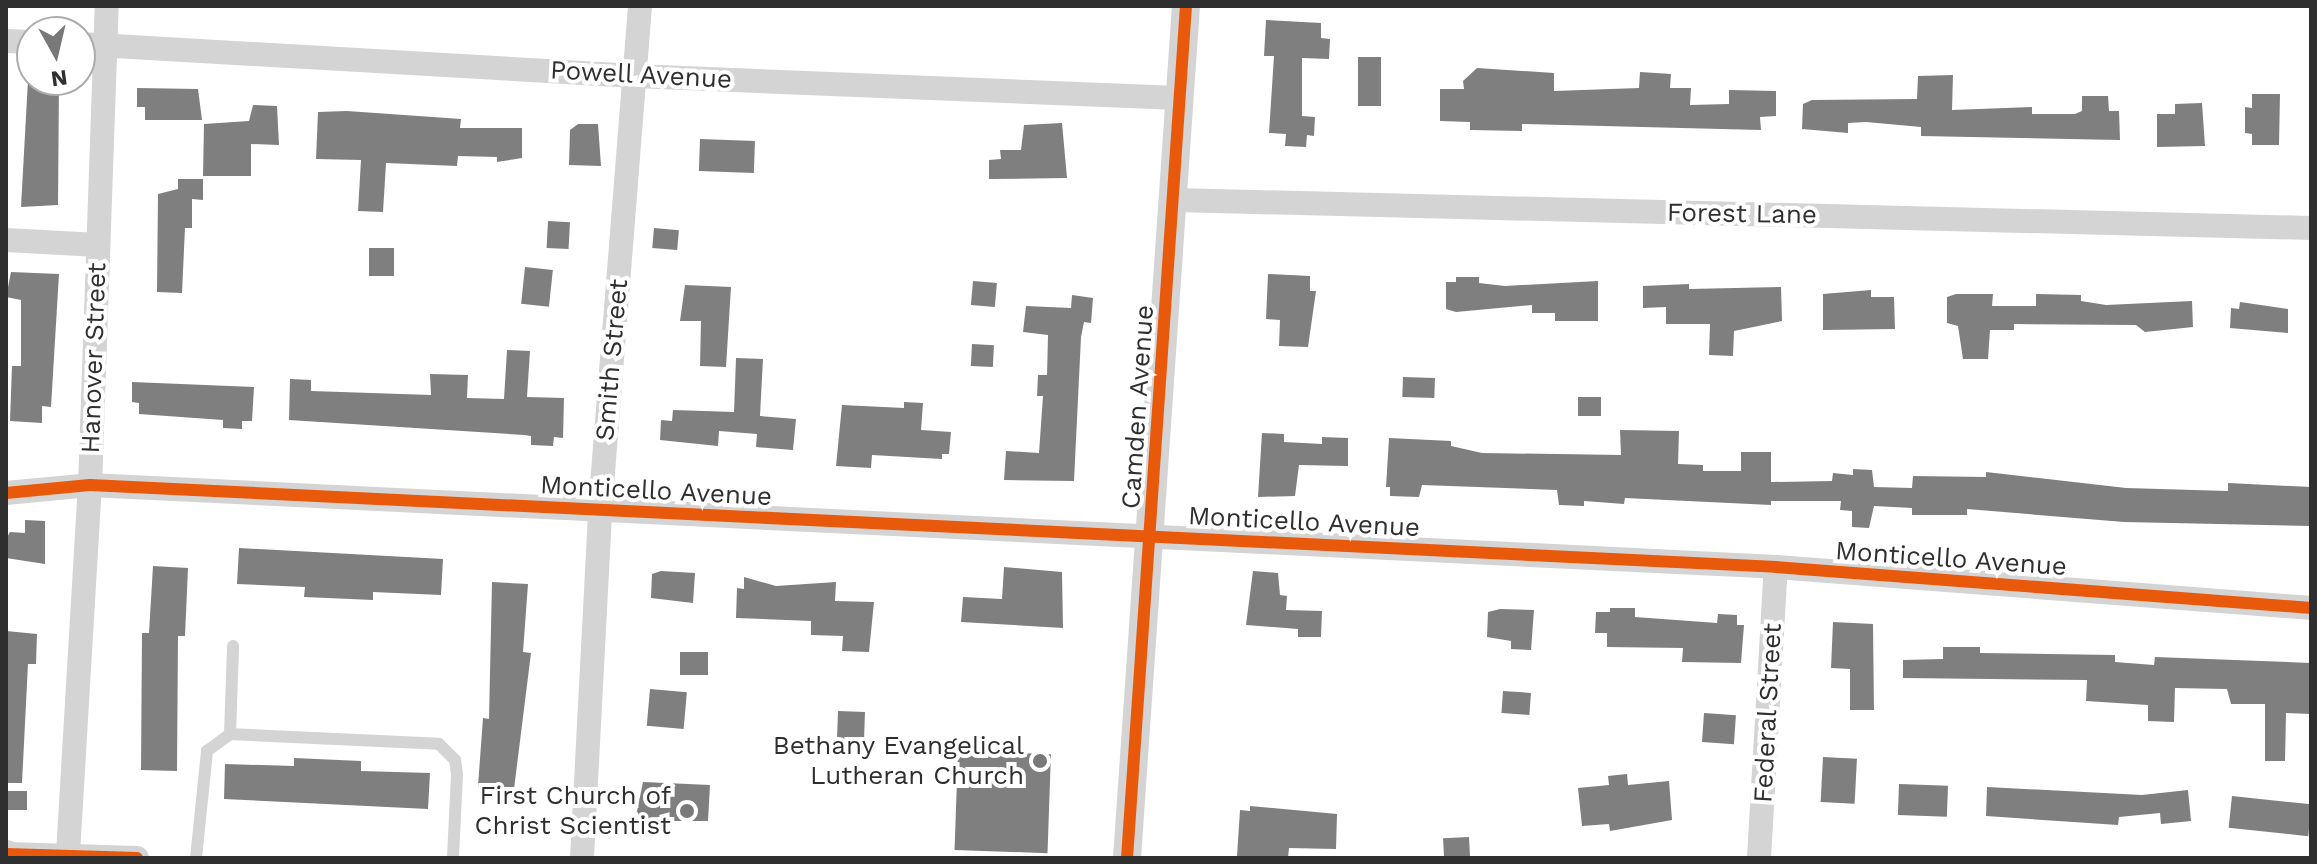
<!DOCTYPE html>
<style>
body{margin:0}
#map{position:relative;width:2317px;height:864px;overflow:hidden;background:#fff;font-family:"Work Sans",sans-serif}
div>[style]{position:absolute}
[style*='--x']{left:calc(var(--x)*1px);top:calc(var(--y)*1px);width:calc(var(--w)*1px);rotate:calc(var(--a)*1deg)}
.building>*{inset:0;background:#7f7f7f;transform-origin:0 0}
.service>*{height:12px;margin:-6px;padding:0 6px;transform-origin:6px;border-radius:6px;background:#d4d4d4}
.minor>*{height:24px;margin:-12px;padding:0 12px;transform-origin:12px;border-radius:12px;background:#d4d4d4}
.tertiary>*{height:28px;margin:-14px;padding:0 14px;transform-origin:14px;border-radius:14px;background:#d4d4d4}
.cycleway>*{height:12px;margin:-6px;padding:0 6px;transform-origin:6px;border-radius:6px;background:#e8590c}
.dots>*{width:22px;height:22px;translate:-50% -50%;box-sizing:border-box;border:4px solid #fff;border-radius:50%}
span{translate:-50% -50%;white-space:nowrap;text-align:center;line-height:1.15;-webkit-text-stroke:8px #fff;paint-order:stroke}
.street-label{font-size:26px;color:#2f2f2f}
.poi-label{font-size:26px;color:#2f2f2f}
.right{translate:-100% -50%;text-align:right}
.frame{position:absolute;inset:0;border:8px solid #2f2f2f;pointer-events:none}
.north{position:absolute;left:16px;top:16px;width:80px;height:80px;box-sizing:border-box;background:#fff;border:2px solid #acacac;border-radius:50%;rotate:172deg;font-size:22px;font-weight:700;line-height:32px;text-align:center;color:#2f2f2f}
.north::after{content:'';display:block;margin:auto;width:28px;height:36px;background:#787878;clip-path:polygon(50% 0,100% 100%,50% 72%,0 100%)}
</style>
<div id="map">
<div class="building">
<div style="clip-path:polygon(1266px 20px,1321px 23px,1321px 38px,1330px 39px,1329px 59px,1302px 58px,1302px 116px,1315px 117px,1314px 136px,1307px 135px,1306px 147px,1285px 146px,1286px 134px,1269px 133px,1274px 56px,1264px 56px)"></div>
<div style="left:1358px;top:57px;width:23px;height:49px"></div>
<div style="clip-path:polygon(1477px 68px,1554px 73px,1554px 91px,1639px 88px,1640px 72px,1671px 74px,1670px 88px,1691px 88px,1690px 105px,1729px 104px,1729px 90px,1776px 91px,1776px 116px,1760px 117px,1761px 130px,1522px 124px,1522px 131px,1470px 130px,1470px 122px,1440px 121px,1440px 89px,1464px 89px,1463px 81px)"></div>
<div style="clip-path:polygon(1953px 75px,1952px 110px,2032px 107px,2032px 114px,2075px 114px,2082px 111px,2082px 96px,2108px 96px,2109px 111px,2119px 111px,2120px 140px,1921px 136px,1921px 127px,1866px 122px,1848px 123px,1848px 133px,1802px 129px,1803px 104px,1812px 100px,1917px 99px,1918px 76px)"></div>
<div style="clip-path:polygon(28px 80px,59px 80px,58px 205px,21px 207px)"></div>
<div style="clip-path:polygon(137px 88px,198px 89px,202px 120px,145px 120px,145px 107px,137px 107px)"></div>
<div style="clip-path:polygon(2252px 94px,2280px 94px,2279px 145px,2252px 145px,2252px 134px,2245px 133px,2245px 107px,2252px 108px)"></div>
<div style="clip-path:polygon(2202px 103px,2205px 146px,2157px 147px,2157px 114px,2175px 114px,2175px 104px)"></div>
<div style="clip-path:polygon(253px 105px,277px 106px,279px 145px,251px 144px,251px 176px,203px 176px,204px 124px,249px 121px)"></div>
<div style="clip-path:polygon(347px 111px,461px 119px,460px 128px,522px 128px,522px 158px,497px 162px,497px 157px,458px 156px,457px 166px,386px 163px,383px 212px,358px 211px,361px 160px,316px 159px,318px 112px)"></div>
<div style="clip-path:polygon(1062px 123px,1067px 178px,989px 179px,989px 160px,1001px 159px,1000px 150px,1021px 150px,1024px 125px)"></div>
<div style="clip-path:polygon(578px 124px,598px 124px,601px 166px,569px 165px,570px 130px)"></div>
<div style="left:700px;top:139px;width:55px;height:32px;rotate:2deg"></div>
<div style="clip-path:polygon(178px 179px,203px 179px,203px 200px,192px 199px,192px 228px,185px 228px,182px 293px,157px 292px,158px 194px,178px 189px)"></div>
<div style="left:548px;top:221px;width:22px;height:27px;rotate:3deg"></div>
<div style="left:654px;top:228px;width:25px;height:20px;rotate:5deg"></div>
<div style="left:394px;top:248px;width:28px;height:25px;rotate:90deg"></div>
<div style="left:525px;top:267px;width:28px;height:37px;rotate:6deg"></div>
<div style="clip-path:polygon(11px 272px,59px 274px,51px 407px,42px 406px,42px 423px,10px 421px,12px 366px,21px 366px,21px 300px,6px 297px)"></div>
<div style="clip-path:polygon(1268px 274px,1310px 276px,1310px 291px,1316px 291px,1308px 347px,1279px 346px,1280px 320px,1266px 319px)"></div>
<div style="clip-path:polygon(1456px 277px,1479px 277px,1479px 283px,1505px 286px,1598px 281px,1598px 321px,1555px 321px,1555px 313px,1532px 313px,1532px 305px,1456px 312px,1446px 309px,1446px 282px,1456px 282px)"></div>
<div style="left:973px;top:281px;width:24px;height:24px;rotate:5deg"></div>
<div style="clip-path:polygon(1689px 284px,1689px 289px,1781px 287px,1782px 321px,1734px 331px,1733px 356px,1709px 355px,1710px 324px,1666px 324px,1666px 307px,1643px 308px,1643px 286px)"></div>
<div style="clip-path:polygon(685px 285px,731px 287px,726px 367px,700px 366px,701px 321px,680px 321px)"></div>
<div style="clip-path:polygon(1871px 290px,1871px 297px,1894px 297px,1895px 329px,1823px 330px,1823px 294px)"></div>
<div style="clip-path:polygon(1956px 294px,1993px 294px,1992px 306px,2036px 306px,2036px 294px,2081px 295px,2081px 301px,2106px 305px,2192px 301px,2193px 327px,2145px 332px,2136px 325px,2014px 324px,2014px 330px,1990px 330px,1988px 359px,1963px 359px,1958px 326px,1947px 323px,1947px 297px)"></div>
<div style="clip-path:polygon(1072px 295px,1093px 298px,1091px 323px,1084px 322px,1081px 337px,1074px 481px,1004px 480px,1006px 451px,1039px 453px,1043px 396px,1037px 396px,1038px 375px,1047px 375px,1048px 335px,1023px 332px,1026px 306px,1071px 308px)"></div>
<div style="clip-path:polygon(2240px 302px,2288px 309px,2288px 333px,2230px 328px,2231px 308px,2239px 309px)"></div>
<div style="left:972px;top:344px;width:22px;height:22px;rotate:3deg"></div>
<div style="clip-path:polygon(507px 350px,530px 351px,527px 397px,564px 398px,563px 438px,554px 437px,553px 446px,531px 445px,531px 436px,524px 435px,289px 420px,290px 379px,311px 380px,311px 391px,431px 395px,430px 374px,468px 375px,467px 398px,504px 399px)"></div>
<div style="clip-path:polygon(736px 358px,763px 359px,760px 416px,796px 419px,793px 450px,756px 447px,757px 434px,719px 431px,718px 446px,660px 440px,661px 420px,672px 421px,673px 410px,734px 412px)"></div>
<div style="left:1403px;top:377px;width:32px;height:20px;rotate:2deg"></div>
<div style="clip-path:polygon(132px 382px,254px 387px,252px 421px,242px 421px,242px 429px,223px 428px,223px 420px,139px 414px,139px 403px,132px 402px)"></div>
<div style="left:1578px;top:397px;width:23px;height:19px"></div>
<div style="clip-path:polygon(904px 402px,923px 403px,921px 430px,951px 432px,949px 454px,942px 454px,942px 459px,872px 455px,871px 468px,836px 466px,842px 405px,904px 408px)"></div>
<div style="clip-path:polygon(1620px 430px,1679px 431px,1678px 464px,1703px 465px,1703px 471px,1741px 471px,1741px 452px,1771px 452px,1771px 482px,1832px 481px,1833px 473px,1853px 475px,1853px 469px,1872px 470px,1874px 487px,1912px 488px,1913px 476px,1986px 477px,1986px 472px,2126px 488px,2228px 491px,2228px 483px,2311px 487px,2311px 526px,2124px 522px,1967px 509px,1967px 515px,1912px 515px,1912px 508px,1874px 506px,1869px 528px,1852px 527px,1852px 511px,1840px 510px,1841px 501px,1771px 501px,1771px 505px,1625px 498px,1624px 504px,1584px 501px,1584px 506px,1559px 505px,1557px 490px,1422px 485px,1419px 497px,1390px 496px,1390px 487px,1386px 487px,1389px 438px,1451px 441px,1451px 446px,1482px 453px,1621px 455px)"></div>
<div style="clip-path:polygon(1262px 433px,1284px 434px,1284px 442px,1322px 444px,1322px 437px,1348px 438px,1348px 466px,1299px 465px,1295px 496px,1258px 497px)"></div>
<div style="clip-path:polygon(25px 520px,45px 521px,45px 564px,6px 558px,6px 539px,10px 532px,25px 533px)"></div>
<div style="clip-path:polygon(239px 548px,443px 559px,441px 595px,373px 592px,373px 600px,304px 597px,305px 587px,237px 584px)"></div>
<div style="clip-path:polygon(153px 566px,188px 568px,185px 636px,178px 636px,177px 771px,141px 770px,142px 633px,149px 633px)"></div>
<div style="clip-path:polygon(1004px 567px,1062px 572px,1063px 628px,961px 622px,963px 597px,1002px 599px)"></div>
<div style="clip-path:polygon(661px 571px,695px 573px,693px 603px,651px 598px,652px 574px)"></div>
<div style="clip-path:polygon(1253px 571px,1278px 573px,1280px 595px,1287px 596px,1286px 610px,1322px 611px,1321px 637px,1298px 637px,1298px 629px,1246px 625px)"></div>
<div style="clip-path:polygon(744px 577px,776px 586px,836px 582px,835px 601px,874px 602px,869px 652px,842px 651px,843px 636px,811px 635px,811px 621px,736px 618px,737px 588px,744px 589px)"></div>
<div style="clip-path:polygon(492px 582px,528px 584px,523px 652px,531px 653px,514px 789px,478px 786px,483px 718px,489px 719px)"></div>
<div style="clip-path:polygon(1610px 608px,1635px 608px,1635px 617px,1717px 623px,1718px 614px,1737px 615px,1737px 625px,1744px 625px,1741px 663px,1682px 662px,1683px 648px,1607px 647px,1607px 633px,1595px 633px,1596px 612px,1610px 612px)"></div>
<div style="clip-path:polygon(1500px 609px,1534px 610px,1531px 650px,1511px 649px,1511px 641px,1487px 637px,1488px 612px)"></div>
<div style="clip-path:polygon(1833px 622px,1873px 624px,1874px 710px,1850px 710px,1850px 669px,1831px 668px)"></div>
<div style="clip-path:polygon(6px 631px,37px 634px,36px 664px,28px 664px,22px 783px,6px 783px)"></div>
<div style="clip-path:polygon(1943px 647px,1980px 647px,1980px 653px,2115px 655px,2115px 662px,2154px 665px,2155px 657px,2311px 663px,2311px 714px,2286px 713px,2285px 761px,2265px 761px,2265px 704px,2231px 704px,2227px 689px,2175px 688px,2174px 722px,2148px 721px,2148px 705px,2086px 701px,2087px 680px,1903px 678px,1903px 660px,1943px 659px)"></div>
<div style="left:680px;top:652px;width:28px;height:23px"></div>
<div style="left:650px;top:689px;width:37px;height:37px;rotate:5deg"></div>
<div style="left:1503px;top:691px;width:28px;height:22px;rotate:4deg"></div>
<div style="left:838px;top:711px;width:27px;height:30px;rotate:2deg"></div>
<div style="left:1704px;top:713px;width:32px;height:29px;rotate:4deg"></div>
<div style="left:958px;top:751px;width:93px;height:99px;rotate:2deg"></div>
<div style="left:1823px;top:757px;width:34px;height:45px;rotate:3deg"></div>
<div style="clip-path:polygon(294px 758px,361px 761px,361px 771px,430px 773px,428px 809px,224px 799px,225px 764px,294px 766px)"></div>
<div style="clip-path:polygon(1627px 774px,1628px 785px,1669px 781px,1672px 820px,1610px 831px,1609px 824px,1582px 826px,1578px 788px,1609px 785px,1608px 776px)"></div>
<div style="clip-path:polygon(643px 782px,710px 785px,708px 821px,635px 821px)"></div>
<div style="left:1899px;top:784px;width:49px;height:31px;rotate:2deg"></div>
<div style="clip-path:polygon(1987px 787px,2142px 795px,2188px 790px,2191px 821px,2161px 824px,2160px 813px,2119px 817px,2118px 825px,1986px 816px)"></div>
<div style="left:6px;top:791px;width:21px;height:19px"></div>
<div style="left:2232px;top:796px;width:80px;height:32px;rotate:6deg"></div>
<div style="clip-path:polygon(1250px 806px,1337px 814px,1336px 849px,1289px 848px,1288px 858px,1237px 856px,1240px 810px,1250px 811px)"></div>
<div style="left:1469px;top:837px;width:21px;height:26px;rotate:87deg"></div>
</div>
<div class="service">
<div style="--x:230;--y:734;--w:88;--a:-88"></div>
<div style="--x:196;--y:858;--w:108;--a:-84.1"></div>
<div style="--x:207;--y:751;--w:29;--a:-36"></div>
<div style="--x:230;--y:734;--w:209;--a:2.7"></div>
<div style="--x:439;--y:744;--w:23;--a:45"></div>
<div style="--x:455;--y:760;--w:15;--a:82"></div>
<div style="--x:457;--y:775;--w:83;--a:92.8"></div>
</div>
<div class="minor">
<div style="--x:6;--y:41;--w:26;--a:2"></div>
<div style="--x:80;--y:44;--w:556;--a:3.3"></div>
<div style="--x:635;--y:76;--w:544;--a:2.32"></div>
<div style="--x:1174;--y:200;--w:1137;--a:1.41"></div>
<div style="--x:6;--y:240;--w:92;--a:3.1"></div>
<div style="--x:6;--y:493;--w:84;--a:-5.4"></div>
<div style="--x:90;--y:485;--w:1688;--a:2.78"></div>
<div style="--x:1776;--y:567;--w:537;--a:4.38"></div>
<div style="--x:6;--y:854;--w:131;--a:1.7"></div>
<div style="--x:68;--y:854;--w:370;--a:-86.6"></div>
<div style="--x:90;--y:485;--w:479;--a:-88"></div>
<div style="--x:582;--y:858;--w:348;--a:-87"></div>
<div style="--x:600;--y:510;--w:506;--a:-85.46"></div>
<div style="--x:1759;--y:858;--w:291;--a:-86.7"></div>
</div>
<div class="tertiary">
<div style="--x:6;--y:858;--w:4;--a:-76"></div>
<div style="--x:1127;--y:858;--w:854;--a:-86.04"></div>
</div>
<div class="cycleway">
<div style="--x:6;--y:493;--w:84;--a:-5.4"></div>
<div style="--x:90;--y:485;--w:1688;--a:2.78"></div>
<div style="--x:1776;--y:567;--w:537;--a:4.38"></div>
<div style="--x:6;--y:854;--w:131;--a:1.7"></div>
<div style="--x:1127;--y:858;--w:854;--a:-86.04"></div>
</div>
<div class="dots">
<div style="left:1040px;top:761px;background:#787878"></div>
<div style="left:687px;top:811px;background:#787878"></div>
</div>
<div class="street-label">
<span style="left:641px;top:75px;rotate:3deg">Powell Avenue</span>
<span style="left:1742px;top:214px;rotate:1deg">Forest Lane</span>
<span style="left:94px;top:358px;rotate:-88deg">Hanover Street</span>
<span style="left:612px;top:360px;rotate:-85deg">Smith Street</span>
<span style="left:1138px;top:407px;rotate:-86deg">Camden Avenue</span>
<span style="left:656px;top:491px;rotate:3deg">Monticello Avenue</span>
<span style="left:1304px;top:522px;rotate:3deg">Monticello Avenue</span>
<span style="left:1951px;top:559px;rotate:4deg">Monticello Avenue</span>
<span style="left:1768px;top:713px;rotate:-87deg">Federal Street</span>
</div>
<div class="poi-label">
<span class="right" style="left:1024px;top:761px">Bethany Evangelical<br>Lutheran Church</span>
<span class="right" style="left:671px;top:811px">First Church of<br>Christ Scientist</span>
</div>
<div class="frame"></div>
<div class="north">N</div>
</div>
